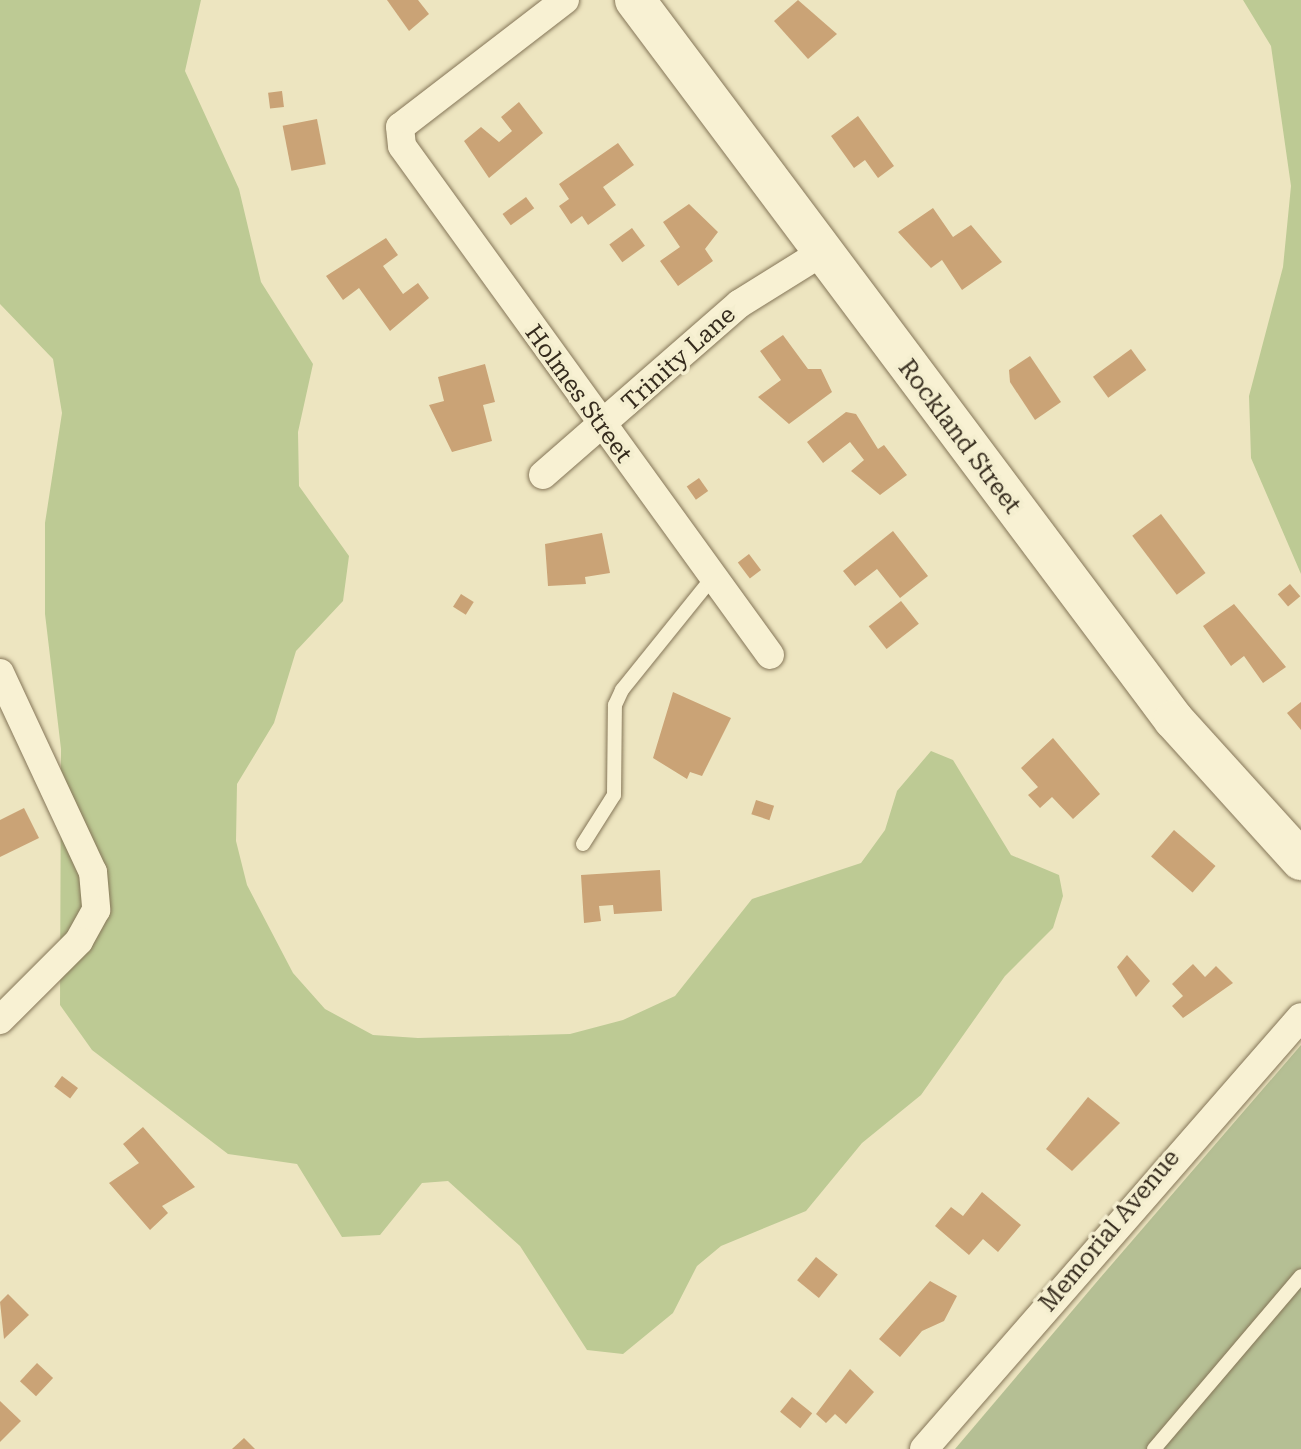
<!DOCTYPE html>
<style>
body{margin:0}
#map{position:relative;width:1301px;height:1449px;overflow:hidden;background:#ede5c0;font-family:"Roboto Serif",serif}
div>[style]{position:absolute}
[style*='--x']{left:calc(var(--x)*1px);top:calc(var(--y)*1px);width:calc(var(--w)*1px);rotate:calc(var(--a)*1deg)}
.green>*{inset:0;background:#bdca94}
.cemetery>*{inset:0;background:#b5bf94}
.building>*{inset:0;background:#caa376;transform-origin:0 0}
.roads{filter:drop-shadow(0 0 2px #857658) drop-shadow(0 0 2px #857658)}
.lane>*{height:14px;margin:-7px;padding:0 7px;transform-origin:7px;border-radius:7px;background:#f8f1d3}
.street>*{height:28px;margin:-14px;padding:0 14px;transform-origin:14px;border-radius:14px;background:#f8f1d3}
.secondary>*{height:40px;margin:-20px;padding:0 20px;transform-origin:20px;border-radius:20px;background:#f8f1d3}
span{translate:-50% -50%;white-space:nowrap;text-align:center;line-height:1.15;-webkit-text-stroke:7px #f4eecf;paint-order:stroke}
.street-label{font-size:24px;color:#352b1d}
</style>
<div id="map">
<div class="green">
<div style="clip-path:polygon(0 0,201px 0,185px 71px,239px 189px,261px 282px,313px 364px,298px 432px,299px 486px,349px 556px,343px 601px,296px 651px,274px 723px,237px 784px,236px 841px,247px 885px,293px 973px,325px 1009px,373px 1035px,418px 1038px,570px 1034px,623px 1020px,675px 996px,752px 899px,861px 863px,885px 830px,897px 791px,931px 751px,953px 760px,1011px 855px,1059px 875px,1063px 896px,1053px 928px,1005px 976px,921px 1095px,862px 1143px,806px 1211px,721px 1246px,697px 1266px,673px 1313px,623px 1354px,587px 1350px,520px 1246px,448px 1181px,422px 1183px,380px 1235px,342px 1237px,297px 1164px,228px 1154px,92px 1050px,60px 1005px,61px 749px,45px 614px,45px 523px,62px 413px,53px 359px,0 304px)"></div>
<div style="clip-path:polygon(1243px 0,1301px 0,1301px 574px,1251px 458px,1249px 396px,1283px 267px,1291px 186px,1271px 46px)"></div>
</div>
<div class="cemetery">
<div style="clip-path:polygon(1301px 1045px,1301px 1449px,955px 1449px,1100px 1278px)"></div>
</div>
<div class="building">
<div style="clip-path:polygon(387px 0,418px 0,429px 14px,409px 31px)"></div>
<div style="clip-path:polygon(798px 0,837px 34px,808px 59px,774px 21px)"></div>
<div style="left:282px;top:91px;width:16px;height:14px;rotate:83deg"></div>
<div style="clip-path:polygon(519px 102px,543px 133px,489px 178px,464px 141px,481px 127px,499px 142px,512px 131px,501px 117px)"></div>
<div style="clip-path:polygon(858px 116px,894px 166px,878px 178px,865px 160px,854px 168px,831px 136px)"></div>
<div style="left:317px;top:119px;width:46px;height:35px;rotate:79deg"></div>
<div style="clip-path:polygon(618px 143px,634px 165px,603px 187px,616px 205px,588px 225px,582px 216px,571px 224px,559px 206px,569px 199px,559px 184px)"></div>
<div style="left:526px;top:197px;width:14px;height:29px;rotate:54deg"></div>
<div style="clip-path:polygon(689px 204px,718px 232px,705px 249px,713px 261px,678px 286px,660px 261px,680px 247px,663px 222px)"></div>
<div style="clip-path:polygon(933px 208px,953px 237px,971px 225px,1002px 262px,962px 290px,942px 260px,931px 268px,898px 232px)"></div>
<div style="left:632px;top:228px;width:22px;height:28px;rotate:54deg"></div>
<div style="clip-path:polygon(386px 238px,398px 255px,383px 266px,403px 294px,418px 283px,429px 298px,390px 331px,359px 288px,343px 300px,326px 276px)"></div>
<div style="clip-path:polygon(783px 335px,808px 369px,821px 369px,832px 392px,789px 424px,758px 397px,781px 380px,760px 351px)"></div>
<div style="left:1131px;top:349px;width:26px;height:47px;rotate:54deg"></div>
<div style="clip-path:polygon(1030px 356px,1061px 402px,1035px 420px,1010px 382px,1009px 370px)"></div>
<div style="clip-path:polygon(485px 364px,495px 402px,483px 405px,492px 441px,452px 452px,429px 405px,444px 401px,438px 377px)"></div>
<div style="clip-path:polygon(846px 412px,856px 414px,878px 449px,884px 445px,907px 475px,880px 495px,851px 471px,864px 460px,850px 442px,823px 463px,807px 442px)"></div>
<div style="left:699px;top:478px;width:16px;height:15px;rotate:55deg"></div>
<div style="left:1161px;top:514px;width:74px;height:36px;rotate:53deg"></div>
<div style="clip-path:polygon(893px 531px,928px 576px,900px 598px,877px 569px,855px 586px,843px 571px)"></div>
<div style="clip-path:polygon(602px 533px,610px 573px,585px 577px,586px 584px,548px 586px,545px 544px)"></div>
<div style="left:749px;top:554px;width:20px;height:14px;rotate:53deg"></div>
<div style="left:1290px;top:584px;width:16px;height:16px;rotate:50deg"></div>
<div style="left:461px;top:594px;width:15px;height:15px;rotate:32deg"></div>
<div style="left:901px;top:601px;width:29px;height:41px;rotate:52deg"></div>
<div style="clip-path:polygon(1234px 604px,1286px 667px,1263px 683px,1244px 656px,1231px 666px,1203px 626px)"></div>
<div style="clip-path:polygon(673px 692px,731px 718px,702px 776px,690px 772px,687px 779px,653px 758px)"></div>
<div style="clip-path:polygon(1301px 702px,1301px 730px,1287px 713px)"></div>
<div style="clip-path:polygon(1053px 738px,1100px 794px,1073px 819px,1052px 797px,1040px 808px,1028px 795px,1038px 787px,1021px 768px)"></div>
<div style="left:756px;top:800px;width:19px;height:15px;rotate:18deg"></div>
<div style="clip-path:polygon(24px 808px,39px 838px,0 857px,0 820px)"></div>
<div style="left:1174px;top:830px;width:55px;height:35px;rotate:41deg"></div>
<div style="clip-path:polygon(660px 870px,662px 911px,614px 914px,613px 905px,599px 906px,601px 921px,584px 923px,581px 875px)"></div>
<div style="clip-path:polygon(1127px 955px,1150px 981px,1136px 997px,1117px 967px)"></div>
<div style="clip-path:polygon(1193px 964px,1205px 977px,1216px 966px,1233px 983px,1183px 1018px,1172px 1006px,1183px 996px,1172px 984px)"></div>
<div style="left:62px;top:1076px;width:20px;height:13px;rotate:37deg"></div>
<div style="clip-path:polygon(1088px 1097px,1120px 1123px,1072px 1171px,1046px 1149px)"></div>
<div style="clip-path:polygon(143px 1127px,195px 1187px,162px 1206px,168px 1213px,150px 1230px,109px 1183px,139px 1163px,123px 1144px)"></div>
<div style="clip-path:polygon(982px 1192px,1021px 1225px,998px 1252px,983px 1239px,969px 1255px,935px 1226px,951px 1207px,963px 1216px)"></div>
<div style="left:816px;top:1257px;width:28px;height:30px;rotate:39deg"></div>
<div style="clip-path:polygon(930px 1281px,957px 1296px,944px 1321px,922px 1331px,900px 1357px,879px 1339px)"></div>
<div style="clip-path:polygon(8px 1294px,29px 1315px,4px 1339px,0 1302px)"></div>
<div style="left:37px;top:1363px;width:22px;height:25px;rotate:43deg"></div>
<div style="clip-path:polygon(850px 1369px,874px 1392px,846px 1424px,835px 1414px,826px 1423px,816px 1414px)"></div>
<div style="left:792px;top:1397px;width:26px;height:19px;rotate:39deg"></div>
<div style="clip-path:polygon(0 1401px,21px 1421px,0 1442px)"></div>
<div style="clip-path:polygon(244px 1438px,255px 1449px,232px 1449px)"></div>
</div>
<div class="roads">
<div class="lane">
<div style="--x:583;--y:844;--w:58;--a:-57.7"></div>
<div style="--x:614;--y:795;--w:90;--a:-89.4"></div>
<div style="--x:615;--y:705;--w:17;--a:-65"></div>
<div style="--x:622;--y:690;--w:145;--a:-51.2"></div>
<div style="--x:1154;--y:1449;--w:227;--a:-49.6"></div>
</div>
<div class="street">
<div style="--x:565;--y:0;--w:208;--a:142.4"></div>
<div style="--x:400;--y:127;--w:19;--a:84"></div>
<div style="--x:402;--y:146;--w:628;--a:54.13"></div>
<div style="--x:543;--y:475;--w:260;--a:-41.1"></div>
<div style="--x:739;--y:304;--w:97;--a:-31.9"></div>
<div style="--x:0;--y:673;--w:220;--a:65"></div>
<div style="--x:93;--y:872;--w:38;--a:85"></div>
<div style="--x:96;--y:910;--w:35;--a:119"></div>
<div style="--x:79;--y:941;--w:112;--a:135"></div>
<div style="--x:924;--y:1449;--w:573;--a:-48.89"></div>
</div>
<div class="secondary">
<div style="--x:635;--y:0;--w:899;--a:53.18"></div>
<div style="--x:1174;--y:720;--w:189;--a:47.8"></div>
</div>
</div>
<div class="street-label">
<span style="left:679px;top:359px;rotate:-42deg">Trinity Lane</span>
<span style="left:578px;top:394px;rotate:54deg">Holmes Street</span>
<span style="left:959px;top:437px;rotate:53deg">Rockland Street</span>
<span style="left:1110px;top:1231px;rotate:-50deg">Memorial Avenue</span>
</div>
</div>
